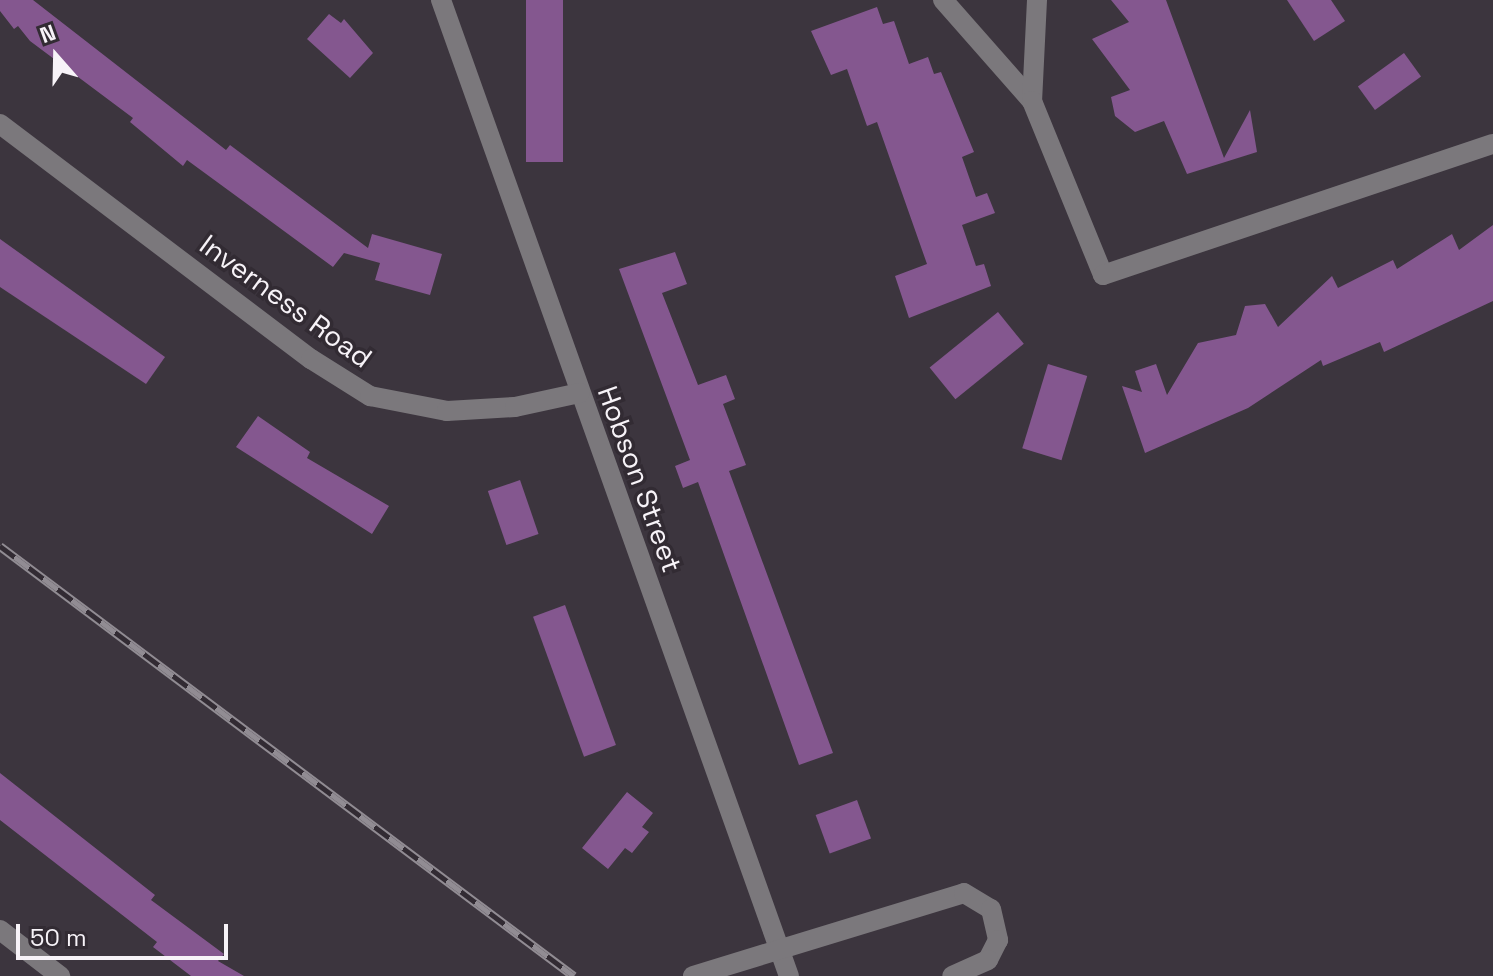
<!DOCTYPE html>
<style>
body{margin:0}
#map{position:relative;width:1493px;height:976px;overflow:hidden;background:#3c353e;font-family:"Space Grotesk",sans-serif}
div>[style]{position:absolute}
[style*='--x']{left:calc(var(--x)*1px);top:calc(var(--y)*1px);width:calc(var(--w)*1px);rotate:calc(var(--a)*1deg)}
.building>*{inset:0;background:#84578f;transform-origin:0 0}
.minor>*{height:20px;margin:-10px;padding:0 10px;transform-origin:10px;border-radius:10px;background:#7b787c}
.rail>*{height:9px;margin-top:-4.5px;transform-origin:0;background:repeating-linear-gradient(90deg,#322b33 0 18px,#918c93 0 36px);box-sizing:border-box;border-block:2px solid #918c93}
span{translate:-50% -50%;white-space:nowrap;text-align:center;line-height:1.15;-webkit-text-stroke:7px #322b33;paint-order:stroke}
.street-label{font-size:28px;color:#f7f3f8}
.north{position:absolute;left:16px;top:16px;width:80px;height:80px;-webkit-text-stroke:6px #322b33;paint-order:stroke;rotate:340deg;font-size:22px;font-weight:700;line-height:32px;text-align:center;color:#f7f3f8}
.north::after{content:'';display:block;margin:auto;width:28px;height:36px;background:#f7f3f8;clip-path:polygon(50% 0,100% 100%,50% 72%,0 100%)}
.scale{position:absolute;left:16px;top:924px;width:212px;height:36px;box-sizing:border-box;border:4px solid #f7f3f8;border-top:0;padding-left:10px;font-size:24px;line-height:28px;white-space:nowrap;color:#f7f3f8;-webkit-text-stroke:6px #322b33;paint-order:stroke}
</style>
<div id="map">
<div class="building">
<div style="clip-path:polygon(0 0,33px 0,226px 150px,230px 145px,368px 248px,372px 234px,442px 254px,430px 295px,375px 280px,380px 263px,344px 253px,333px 267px,187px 160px,183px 166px,130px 122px,133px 118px,30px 41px,18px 26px,14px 29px,0 11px)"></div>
<div style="left:526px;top:0;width:37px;height:162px"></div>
<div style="clip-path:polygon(1111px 0,1166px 0,1224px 158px,1250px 110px,1257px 152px,1187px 174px,1164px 121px,1135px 132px,1115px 116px,1111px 97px,1130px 90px,1092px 39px,1129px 22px)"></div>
<div style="clip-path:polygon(1287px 0,1331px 0,1345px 21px,1314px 41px)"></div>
<div style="clip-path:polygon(877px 7px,883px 24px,894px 21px,909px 64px,928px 57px,934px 74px,941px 72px,974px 152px,962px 157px,976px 197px,987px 193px,995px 213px,962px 225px,976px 266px,984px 264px,991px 286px,909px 318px,895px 276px,927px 264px,877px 122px,867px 126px,847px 69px,831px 75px,811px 31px)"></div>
<div style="clip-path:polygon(329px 14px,341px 23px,344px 19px,373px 53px,350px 78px,307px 39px)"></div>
<div style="left:1404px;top:53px;width:29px;height:57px;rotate:54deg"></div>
<div style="clip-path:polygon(1493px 225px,1493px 301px,1384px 352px,1380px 342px,1323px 366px,1321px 360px,1248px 408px,1145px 453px,1122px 386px,1142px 392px,1135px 371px,1156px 364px,1167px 395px,1198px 343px,1236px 335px,1245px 306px,1265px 304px,1278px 327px,1332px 276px,1338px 288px,1393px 260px,1397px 269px,1452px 234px,1459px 250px)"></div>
<div style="clip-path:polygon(0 239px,165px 357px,146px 384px,0 287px)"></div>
<div style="clip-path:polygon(675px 252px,687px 284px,662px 293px,698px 385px,726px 375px,735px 399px,723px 404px,746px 465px,729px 471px,833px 753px,799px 765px,698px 482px,683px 488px,675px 466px,690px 460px,619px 269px)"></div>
<div style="left:998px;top:312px;width:41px;height:88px;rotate:51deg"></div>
<div style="left:1048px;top:364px;width:41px;height:88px;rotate:17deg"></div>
<div style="clip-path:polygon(258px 416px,310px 452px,307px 458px,389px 506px,372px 534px,236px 447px)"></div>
<div style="left:520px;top:480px;width:57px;height:34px;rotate:71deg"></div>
<div style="left:565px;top:605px;width:149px;height:34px;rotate:70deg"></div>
<div style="clip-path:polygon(0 773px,155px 895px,151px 900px,224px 954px,218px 961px,244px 976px,191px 976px,153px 947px,157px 942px,0 820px)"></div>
<div style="clip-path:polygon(627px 792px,653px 813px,642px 827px,649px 832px,632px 853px,625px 848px,608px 869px,582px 848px)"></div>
<div style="left:857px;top:800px;width:41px;height:44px;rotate:70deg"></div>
</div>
<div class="minor">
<div style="--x:441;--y:0;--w:1036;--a:70.38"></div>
<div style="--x:943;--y:0;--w:135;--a:48.6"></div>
<div style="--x:1037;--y:0;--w:101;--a:92.8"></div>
<div style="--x:1032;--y:101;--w:188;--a:67.8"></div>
<div style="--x:1103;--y:275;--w:411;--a:-18.6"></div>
<div style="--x:0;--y:124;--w:390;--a:37.1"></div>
<div style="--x:311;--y:359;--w:70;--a:32.1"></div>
<div style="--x:370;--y:396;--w:78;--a:11"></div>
<div style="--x:447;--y:411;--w:68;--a:-3.4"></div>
<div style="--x:515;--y:407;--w:66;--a:-12.3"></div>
<div style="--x:0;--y:930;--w:76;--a:37.5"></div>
<div style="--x:693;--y:976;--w:283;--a:-17"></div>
<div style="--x:964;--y:893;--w:31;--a:31"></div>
<div style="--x:991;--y:909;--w:32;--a:77"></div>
<div style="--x:998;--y:940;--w:22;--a:117"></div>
<div style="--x:988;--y:960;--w:39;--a:156"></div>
</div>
<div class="rail">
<div style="--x:0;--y:546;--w:717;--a:36.84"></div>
</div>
<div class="street-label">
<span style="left:286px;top:301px;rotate:36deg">Inverness Road</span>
<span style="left:640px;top:479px;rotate:70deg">Hobson Street</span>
</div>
<div class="north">N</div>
<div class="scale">50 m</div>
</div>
